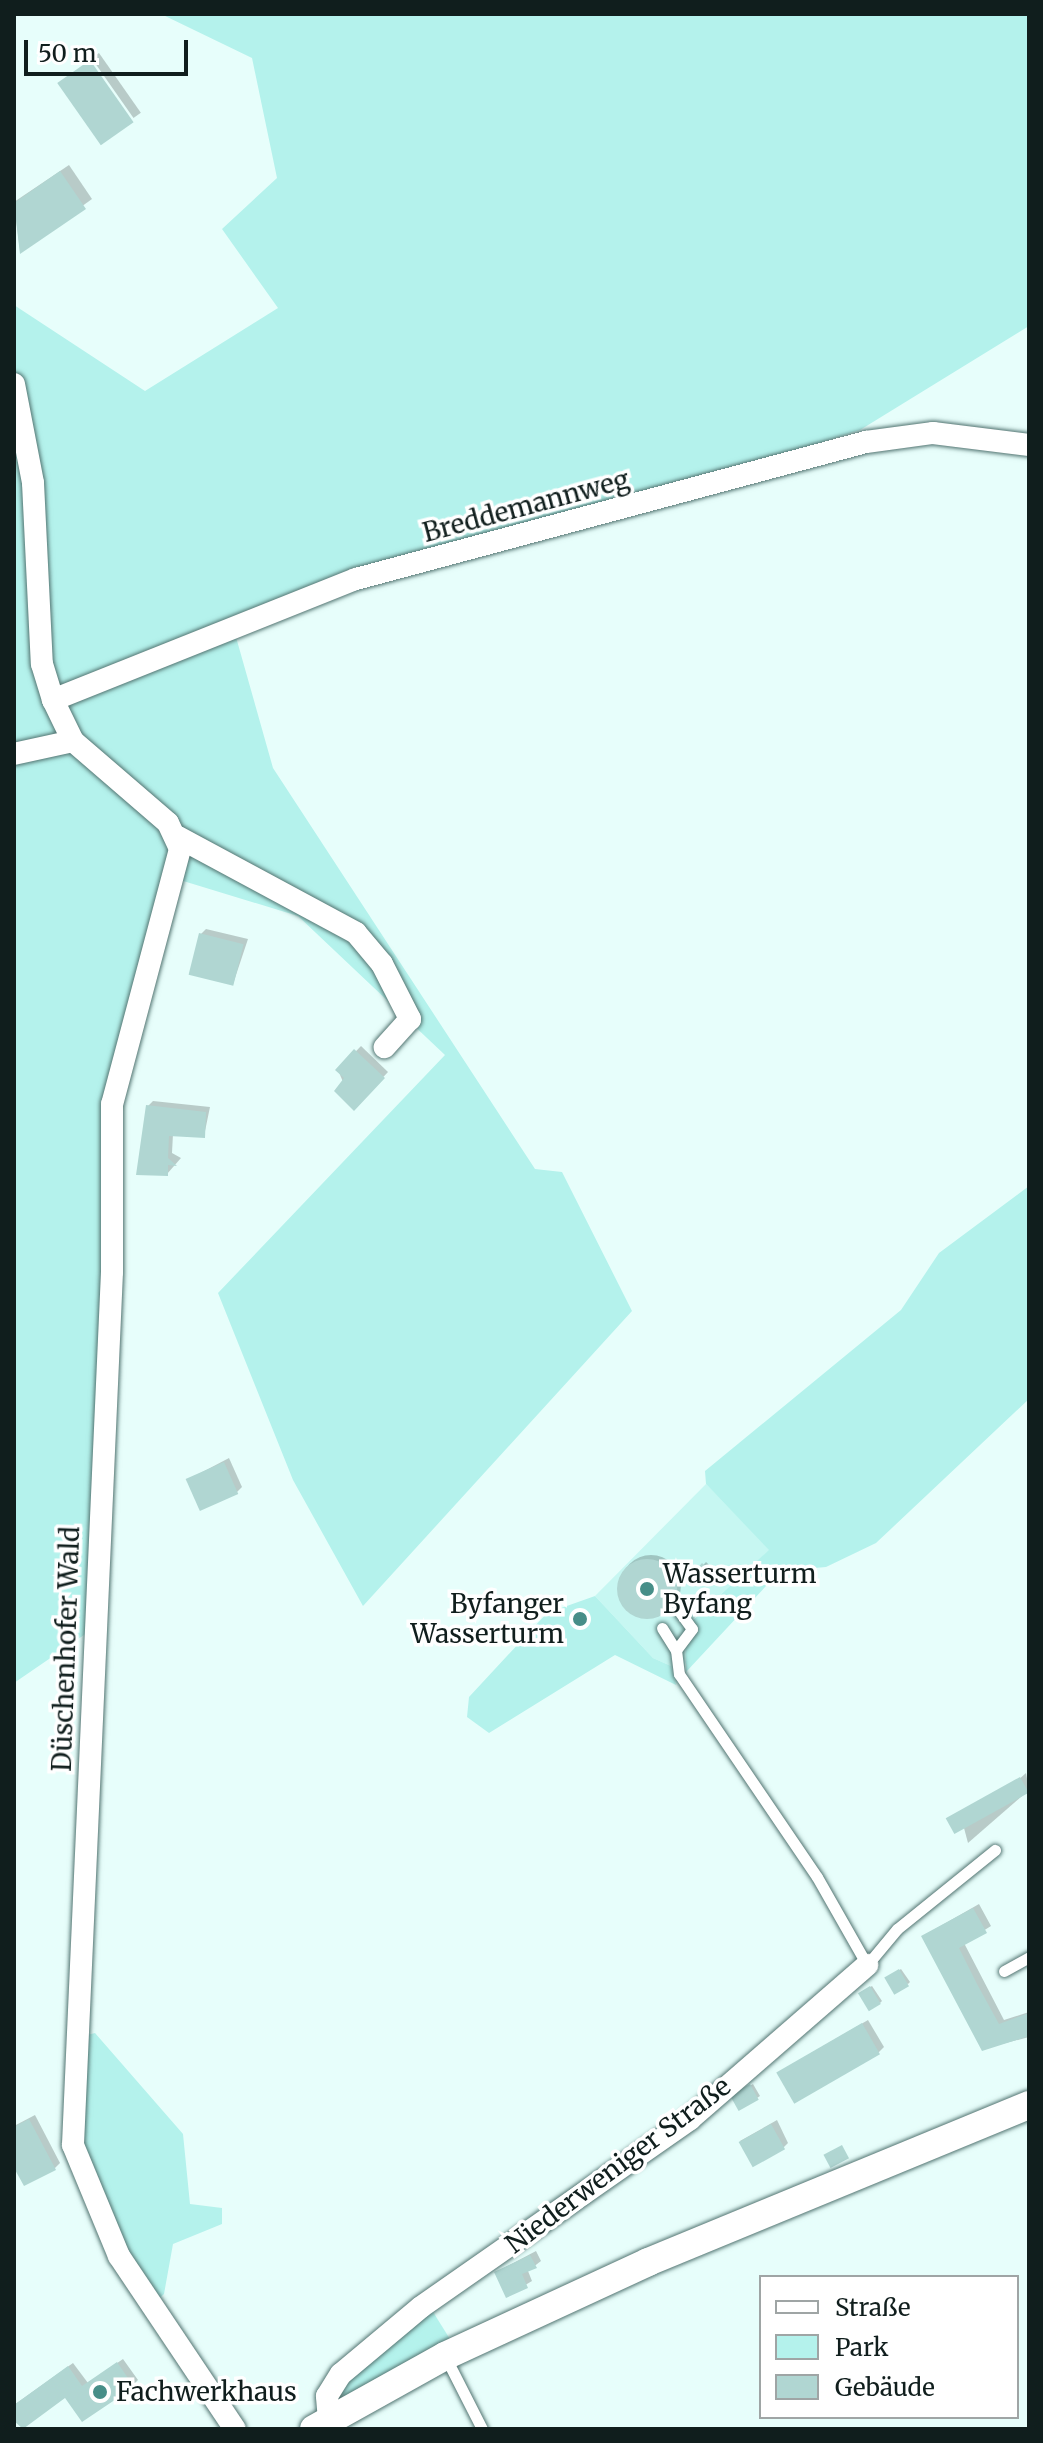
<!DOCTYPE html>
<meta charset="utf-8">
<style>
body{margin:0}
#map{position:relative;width:1043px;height:2443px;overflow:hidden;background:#e7fefb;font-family:Merriweather,serif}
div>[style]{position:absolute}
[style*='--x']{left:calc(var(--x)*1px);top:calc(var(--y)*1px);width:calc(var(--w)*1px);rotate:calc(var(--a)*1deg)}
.built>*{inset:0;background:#c7f7f2}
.green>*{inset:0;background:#b4f2ec}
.shadow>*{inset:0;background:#0003;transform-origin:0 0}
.round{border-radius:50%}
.building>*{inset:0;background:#b0d6d2;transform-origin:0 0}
.roads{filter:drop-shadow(0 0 2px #527471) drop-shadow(0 0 2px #527471)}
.service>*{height:11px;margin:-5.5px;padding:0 5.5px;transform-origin:5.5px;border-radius:5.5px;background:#fff}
.minor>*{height:22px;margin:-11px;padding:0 11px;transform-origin:11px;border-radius:11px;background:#fff}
.tertiary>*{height:28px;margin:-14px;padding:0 14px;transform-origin:14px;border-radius:14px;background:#fff}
.dots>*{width:22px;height:22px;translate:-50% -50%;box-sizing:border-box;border:4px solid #fff;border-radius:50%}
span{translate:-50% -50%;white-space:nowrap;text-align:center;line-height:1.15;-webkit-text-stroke:7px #fff;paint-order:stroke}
.street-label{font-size:26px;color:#101e1d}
.poi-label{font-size:26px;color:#101e1d}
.left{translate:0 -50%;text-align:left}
.right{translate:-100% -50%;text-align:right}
.frame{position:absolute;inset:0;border:16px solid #101e1d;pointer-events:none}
.legend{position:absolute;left:759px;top:2275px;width:260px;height:144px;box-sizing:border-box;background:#fff;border:2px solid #9fa5a5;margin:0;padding:10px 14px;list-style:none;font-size:24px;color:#101e1d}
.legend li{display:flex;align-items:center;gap:16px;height:40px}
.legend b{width:40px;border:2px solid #9fa5a5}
.scale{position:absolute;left:24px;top:40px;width:164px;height:36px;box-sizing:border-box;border:4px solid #101e1d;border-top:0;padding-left:10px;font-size:24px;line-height:28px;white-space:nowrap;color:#101e1d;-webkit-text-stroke:6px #fff;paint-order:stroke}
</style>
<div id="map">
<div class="built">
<div style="clip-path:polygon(706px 1484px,770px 1550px,691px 1621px,700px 1630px,676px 1685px,671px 1666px,653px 1658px,595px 1596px)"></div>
</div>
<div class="green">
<div style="clip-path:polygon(161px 14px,1029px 14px,1029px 326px,860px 430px,234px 630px,273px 768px,535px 1169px,562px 1172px,632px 1311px,363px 1606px,293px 1480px,218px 1293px,445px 1055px,298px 916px,180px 880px,124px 1047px,100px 1624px,14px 1683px,14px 305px,145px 391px,278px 308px,222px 229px,277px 178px,252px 58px)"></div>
<div style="clip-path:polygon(1029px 1186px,1029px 1399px,876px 1543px,826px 1567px,792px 1570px,766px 1586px,686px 1672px,686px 1644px,699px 1630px,691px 1622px,769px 1550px,706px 1484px,705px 1471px,901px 1310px,939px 1253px)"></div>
<div style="clip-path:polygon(595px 1596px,653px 1658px,671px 1666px,676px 1685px,615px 1655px,489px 1733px,467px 1717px,469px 1697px,547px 1613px)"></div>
<div style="clip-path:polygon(95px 2033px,183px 2134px,190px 2204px,222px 2208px,222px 2224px,173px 2244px,164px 2294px,153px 2304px,78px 2160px,83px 2036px)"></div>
<div style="clip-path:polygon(430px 2307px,453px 2344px,347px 2398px,339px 2391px,341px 2381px)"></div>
</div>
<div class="shadow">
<div style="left:99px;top:53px;width:73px;height:9px;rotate:55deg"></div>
<div style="clip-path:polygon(69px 165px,92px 199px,20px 251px,14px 202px)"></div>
<div style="clip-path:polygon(206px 929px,248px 939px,233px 984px,201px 934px)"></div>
<div style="clip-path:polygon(361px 1046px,388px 1072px,354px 1108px,338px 1070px)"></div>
<div style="clip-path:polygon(153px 1101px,210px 1107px,204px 1136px,173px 1134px,172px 1153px,181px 1158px,167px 1174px,148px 1106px)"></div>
<div style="clip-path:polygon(229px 1458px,242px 1487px,237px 1492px,189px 1479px)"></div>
<div class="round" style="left:621px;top:1555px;width:60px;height:60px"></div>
<div style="left:706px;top:1562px;width:16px;height:12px;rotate:43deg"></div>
<div style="clip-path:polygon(1026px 1773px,1029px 1790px,968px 1843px,964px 1828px)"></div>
<div style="clip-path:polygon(979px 1904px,991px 1926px,964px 1943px,1004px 2020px,1029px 2012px,1029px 2037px,983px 2049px,923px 1936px)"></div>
<div style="clip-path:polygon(901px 1969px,910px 1982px,908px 1984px,889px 1977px)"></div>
<div style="clip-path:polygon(872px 1986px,882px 2001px,880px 2003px,862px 1992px)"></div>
<div style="clip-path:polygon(868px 2020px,884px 2047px,879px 2052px,779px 2072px)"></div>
<div style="clip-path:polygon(753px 2084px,760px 2096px,740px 2109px,735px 2095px)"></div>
<div style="clip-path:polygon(35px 2115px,60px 2163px,55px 2168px,14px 2164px,14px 2126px)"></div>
<div style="clip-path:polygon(777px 2120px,788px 2143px,783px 2148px,740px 2141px)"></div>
<div style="clip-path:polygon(536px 2251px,541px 2261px,528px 2271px,532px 2281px,507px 2296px,496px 2272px)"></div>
<div style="clip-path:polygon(123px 2359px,138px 2380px,133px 2385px,66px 2395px,14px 2417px,14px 2405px,73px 2363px,88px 2383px)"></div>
</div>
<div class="building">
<div style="left:90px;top:60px;width:76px;height:40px;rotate:55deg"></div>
<div style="clip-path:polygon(60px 171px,86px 209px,20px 254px,14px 203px)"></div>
<div style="left:199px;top:933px;width:46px;height:43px;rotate:14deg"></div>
<div style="clip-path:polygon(354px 1049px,385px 1078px,354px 1111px,334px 1091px,344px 1078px,335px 1070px)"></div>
<div style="clip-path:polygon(146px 1105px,206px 1112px,205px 1138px,169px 1136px,168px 1158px,177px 1166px,168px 1165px,168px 1176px,136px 1175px)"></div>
<div style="left:224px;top:1462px;width:35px;height:42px;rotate:66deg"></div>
<div class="round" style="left:617px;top:1559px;width:60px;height:60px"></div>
<div style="left:702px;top:1563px;width:20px;height:11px;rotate:41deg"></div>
<div style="left:1020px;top:1777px;width:18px;height:85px;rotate:61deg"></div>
<div style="clip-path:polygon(973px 1908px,987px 1933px,959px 1948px,977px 1984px,999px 2024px,1029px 2013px,1029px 2036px,982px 2051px,921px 1936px)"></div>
<div style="left:899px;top:1969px;width:20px;height:17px;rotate:60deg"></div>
<div style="left:870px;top:1986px;width:21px;height:14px;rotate:59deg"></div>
<div style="left:862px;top:2023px;width:36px;height:99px;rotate:60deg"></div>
<div style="left:750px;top:2084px;width:18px;height:23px;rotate:61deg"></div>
<div style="clip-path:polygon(29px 2119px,56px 2170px,24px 2186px,14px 2168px,14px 2127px)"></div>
<div style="left:771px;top:2124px;width:29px;height:37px;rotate:61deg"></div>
<div style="left:842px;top:2145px;width:15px;height:21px;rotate:62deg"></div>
<div style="clip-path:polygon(530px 2255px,537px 2268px,522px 2274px,528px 2288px,506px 2298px,494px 2272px)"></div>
<div style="clip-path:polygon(117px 2362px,134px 2387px,82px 2422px,65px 2398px,23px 2429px,14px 2421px,14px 2405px,68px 2366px,82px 2386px)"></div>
</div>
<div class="roads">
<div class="service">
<div style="--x:679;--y:1611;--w:22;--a:54"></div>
<div style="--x:692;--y:1629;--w:26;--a:127"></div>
<div style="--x:676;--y:1650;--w:24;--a:83"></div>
<div style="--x:679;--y:1674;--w:245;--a:55.8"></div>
<div style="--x:817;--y:1877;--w:101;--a:60.4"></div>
<div style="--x:867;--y:1965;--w:47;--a:-50.2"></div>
<div style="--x:897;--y:1929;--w:126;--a:-38.9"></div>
<div style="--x:662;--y:1628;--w:26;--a:58"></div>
<div style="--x:1004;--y:1971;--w:29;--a:-29"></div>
<div style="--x:446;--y:2358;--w:80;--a:63.1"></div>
</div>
<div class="minor">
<div style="--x:14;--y:384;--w:101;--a:79.1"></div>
<div style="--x:33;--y:483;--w:181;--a:87.2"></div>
<div style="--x:42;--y:664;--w:38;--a:73"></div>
<div style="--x:53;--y:700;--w:46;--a:64"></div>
<div style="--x:73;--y:741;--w:125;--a:40.8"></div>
<div style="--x:168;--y:823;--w:29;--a:65"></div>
<div style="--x:180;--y:849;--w:264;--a:104.9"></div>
<div style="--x:112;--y:1104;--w:168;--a:90"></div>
<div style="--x:112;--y:1272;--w:874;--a:92.56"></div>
<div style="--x:73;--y:2145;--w:120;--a:67.5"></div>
<div style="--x:119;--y:2256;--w:208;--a:56.2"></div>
<div style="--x:53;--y:700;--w:326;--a:-21.8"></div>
<div style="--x:356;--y:579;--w:528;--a:-15.04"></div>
<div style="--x:866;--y:442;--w:68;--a:-7.7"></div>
<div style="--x:933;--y:433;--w:97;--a:7.1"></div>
<div style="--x:14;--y:754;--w:60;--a:-12.4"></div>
<div style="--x:178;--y:837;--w:202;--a:28.3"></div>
<div style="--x:356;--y:933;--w:40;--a:50"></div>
<div style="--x:382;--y:964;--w:62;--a:63"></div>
<div style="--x:410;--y:1019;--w:38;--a:132"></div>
<div style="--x:329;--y:2420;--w:24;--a:-95"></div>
<div style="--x:327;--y:2396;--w:26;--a:-58"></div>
<div style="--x:341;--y:2374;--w:104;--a:-39.9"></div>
<div style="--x:421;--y:2307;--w:328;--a:-34.9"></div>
<div style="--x:690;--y:2119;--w:235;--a:-41"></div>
</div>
<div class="tertiary">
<div style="--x:314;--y:2429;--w:150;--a:-29.1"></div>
<div style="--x:445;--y:2356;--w:224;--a:-24.8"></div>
<div style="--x:648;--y:2262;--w:412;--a:-22.4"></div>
</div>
</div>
<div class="dots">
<div style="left:647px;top:1589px;background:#478e88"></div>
<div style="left:580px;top:1619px;background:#478e88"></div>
<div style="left:100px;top:2392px;background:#478e88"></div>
</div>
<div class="street-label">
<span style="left:526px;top:506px;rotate:-15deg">Breddemannweg</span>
<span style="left:66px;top:1649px;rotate:-88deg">Düschenhofer Wald</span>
<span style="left:618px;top:2165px;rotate:-37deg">Niederweniger Straße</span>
</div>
<div class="poi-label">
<span class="left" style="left:663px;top:1589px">Wasserturm<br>Byfang</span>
<span class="right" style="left:564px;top:1619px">Byfanger<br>Wasserturm</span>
<span class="left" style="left:116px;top:2392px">Fachwerkhaus</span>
</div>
<div class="frame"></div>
<ul class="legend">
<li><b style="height:10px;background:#fff"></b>Straße</li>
<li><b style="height:22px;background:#b4f2ec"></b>Park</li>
<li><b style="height:22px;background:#b0d6d2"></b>Gebäude</li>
</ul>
<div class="scale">50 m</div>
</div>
